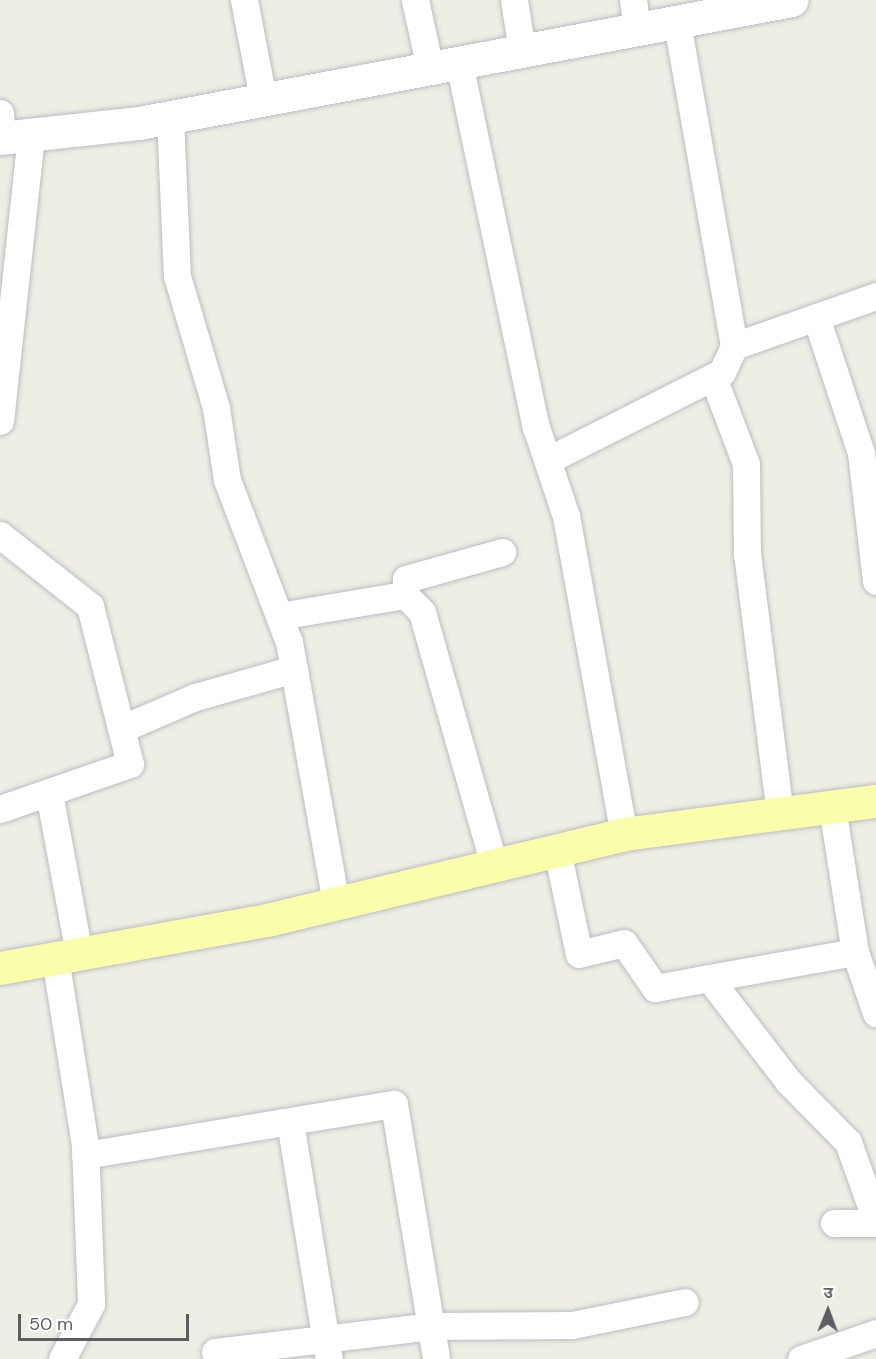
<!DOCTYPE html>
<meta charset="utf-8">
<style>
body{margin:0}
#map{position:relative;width:876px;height:1359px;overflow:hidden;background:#eeeee4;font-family:"DM Sans","Noto Sans Devanagari",sans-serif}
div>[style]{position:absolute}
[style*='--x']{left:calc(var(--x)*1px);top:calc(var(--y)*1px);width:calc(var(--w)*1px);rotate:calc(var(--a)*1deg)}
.roads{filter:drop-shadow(0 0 2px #bbbcc2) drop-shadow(0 0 2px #bbbcc2)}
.street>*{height:27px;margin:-13.5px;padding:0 13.5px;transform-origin:13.5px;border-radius:13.5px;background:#fff}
.secondary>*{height:33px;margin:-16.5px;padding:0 16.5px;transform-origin:16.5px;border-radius:16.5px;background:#fff}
.primary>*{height:33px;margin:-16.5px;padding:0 16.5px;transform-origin:16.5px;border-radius:16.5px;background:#fafdaa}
span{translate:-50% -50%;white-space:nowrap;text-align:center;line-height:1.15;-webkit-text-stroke:5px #fff;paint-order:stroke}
.north{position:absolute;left:798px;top:1281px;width:60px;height:60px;-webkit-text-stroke:4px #fff;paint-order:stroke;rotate:1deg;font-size:16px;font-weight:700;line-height:24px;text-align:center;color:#5c5e64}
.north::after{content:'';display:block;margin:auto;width:21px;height:27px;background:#5c5e64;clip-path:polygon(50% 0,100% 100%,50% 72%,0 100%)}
.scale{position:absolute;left:18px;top:1314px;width:171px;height:27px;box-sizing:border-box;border:3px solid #5c5e64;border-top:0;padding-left:8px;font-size:18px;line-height:21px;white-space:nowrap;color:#5c5e64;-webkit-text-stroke:4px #fff;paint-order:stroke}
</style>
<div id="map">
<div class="roads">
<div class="street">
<div style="--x:244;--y:0;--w:101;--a:79.1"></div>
<div style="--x:415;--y:0;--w:70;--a:77.6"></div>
<div style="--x:514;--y:0;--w:52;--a:81.1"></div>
<div style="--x:633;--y:0;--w:29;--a:82"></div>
<div style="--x:459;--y:63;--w:372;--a:78.1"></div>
<div style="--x:536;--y:427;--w:94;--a:71.4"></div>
<div style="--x:566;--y:516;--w:323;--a:79.7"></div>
<div style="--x:0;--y:113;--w:24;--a:85"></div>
<div style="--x:170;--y:117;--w:159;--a:87.5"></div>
<div style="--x:177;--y:276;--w:138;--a:73.5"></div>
<div style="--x:216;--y:408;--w:73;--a:81.3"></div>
<div style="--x:227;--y:480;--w:173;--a:69.1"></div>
<div style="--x:289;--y:642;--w:265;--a:79.8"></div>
<div style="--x:816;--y:317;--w:143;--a:71.7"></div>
<div style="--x:861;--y:453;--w:129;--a:83.3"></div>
<div style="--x:734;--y:346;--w:151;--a:-19.4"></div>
<div style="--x:713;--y:377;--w:93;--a:69.2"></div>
<div style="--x:746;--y:464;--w:89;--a:89.4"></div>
<div style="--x:747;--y:553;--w:263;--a:82.8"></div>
<div style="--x:0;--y:421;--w:287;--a:-83.8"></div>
<div style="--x:548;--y:460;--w:195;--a:-26.8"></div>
<div style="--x:722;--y:372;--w:29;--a:-65"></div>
<div style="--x:734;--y:346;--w:329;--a:-100"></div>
<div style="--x:0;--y:535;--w:115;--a:38.3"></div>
<div style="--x:90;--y:606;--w:163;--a:75.8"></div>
<div style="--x:130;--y:764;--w:138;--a:160.9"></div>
<div style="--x:405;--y:595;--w:24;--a:45"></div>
<div style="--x:422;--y:612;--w:263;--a:74.1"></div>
<div style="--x:279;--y:616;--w:128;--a:-9.5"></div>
<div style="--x:405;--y:595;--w:16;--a:-86"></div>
<div style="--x:406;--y:579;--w:100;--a:-15.7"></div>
<div style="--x:121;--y:729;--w:81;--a:-23.4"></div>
<div style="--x:195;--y:697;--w:103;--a:-15.8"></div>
<div style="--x:49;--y:793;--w:164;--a:79.4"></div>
<div style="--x:832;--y:807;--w:147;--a:81"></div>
<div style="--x:855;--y:952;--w:65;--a:71"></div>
<div style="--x:557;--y:850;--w:106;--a:78.1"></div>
<div style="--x:579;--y:954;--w:46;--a:-13.7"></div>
<div style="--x:624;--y:943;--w:55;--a:55.4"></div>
<div style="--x:655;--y:988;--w:55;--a:-10.5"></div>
<div style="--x:709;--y:978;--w:130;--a:52.5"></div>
<div style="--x:788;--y:1081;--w:86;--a:45.5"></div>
<div style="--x:848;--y:1142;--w:83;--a:70.3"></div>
<div style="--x:55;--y:958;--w:189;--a:80.9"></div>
<div style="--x:85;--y:1145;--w:159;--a:87.8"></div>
<div style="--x:91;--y:1304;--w:62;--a:117.8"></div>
<div style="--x:709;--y:978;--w:148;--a:-10.1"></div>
<div style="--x:290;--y:1122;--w:240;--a:80.7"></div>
<div style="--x:85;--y:1155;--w:313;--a:-9.4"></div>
<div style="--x:394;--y:1104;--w:258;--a:80.6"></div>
<div style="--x:834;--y:1223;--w:42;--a:0"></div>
<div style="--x:215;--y:1352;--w:220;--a:-6.8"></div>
<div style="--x:433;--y:1326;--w:139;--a:-0.4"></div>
<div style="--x:572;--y:1325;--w:115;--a:-11.5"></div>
<div style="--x:801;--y:1359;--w:79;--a:-19.1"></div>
</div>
<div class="secondary">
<div style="--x:0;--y:138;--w:140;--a:-6.2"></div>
<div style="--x:139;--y:123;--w:664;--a:-10.67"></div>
</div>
<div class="primary">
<div style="--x:0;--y:968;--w:275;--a:-10.2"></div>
<div style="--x:271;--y:919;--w:363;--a:-13.5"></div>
<div style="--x:624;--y:834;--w:254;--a:-7.5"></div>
</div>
</div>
<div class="north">उ</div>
<div class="scale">50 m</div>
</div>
